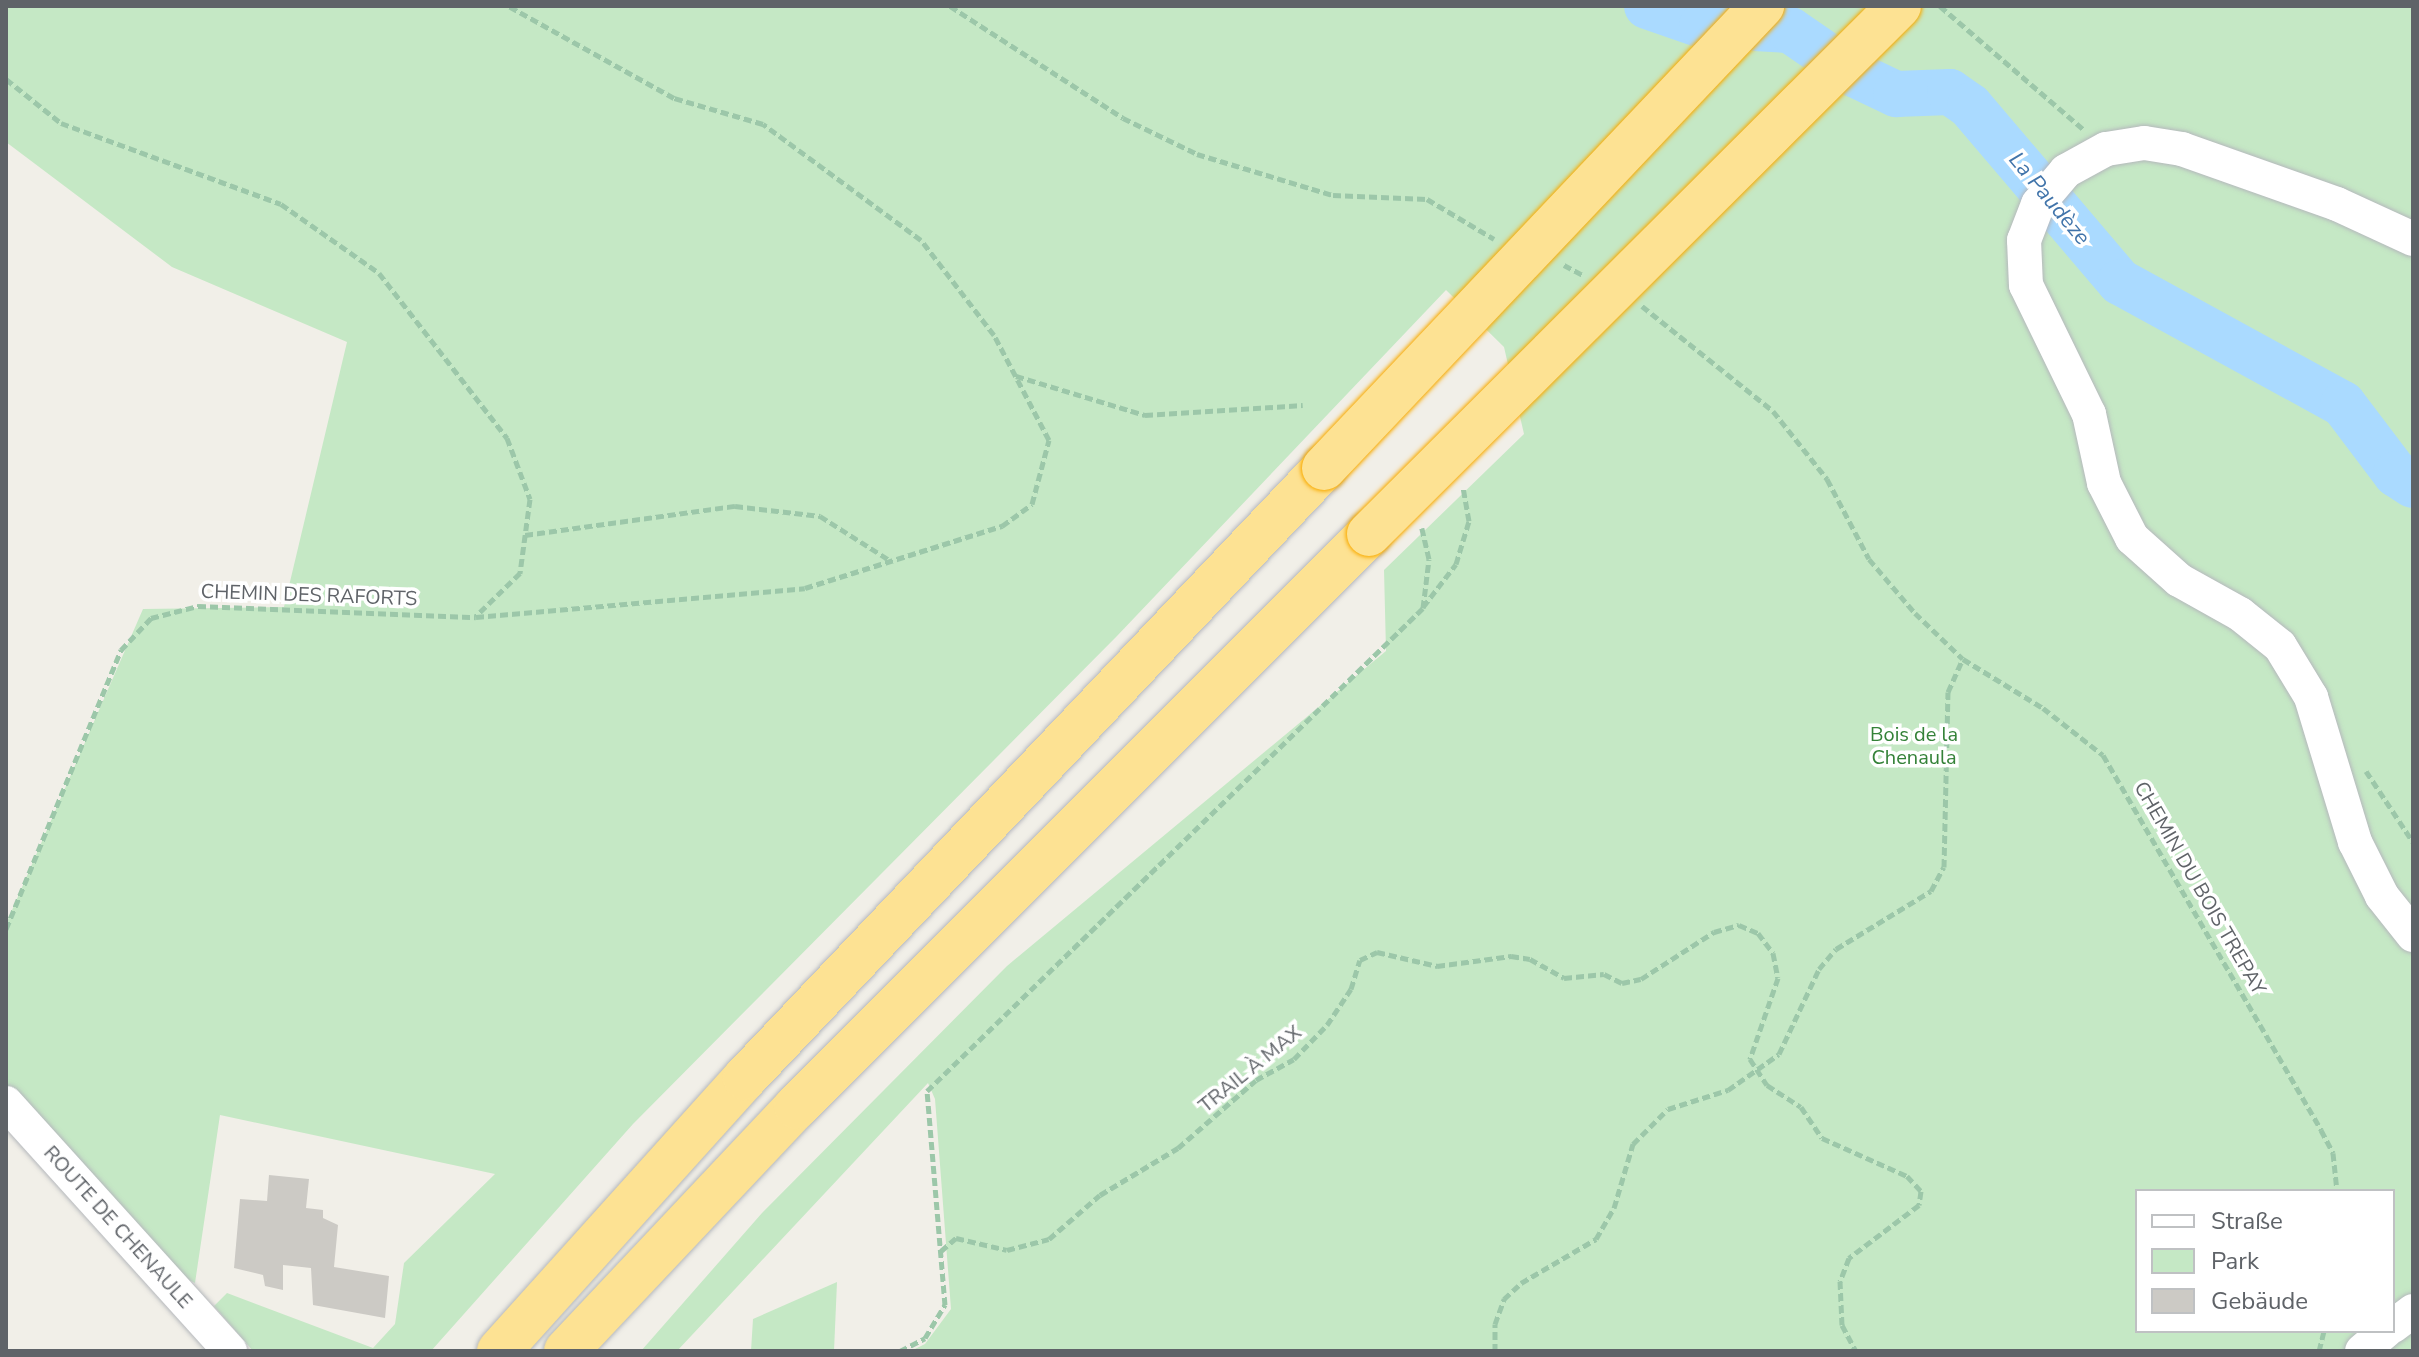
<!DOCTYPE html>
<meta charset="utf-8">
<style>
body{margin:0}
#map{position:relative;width:2419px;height:1357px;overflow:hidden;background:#f1efe8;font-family:"Nunito Sans",sans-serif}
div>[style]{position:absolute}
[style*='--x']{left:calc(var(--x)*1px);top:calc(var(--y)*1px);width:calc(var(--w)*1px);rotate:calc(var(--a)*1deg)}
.green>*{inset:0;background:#c5e8c5}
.river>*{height:46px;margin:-23px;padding:0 23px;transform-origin:23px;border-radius:23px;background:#aadaff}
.building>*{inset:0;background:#cccac5}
.path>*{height:5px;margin-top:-2.5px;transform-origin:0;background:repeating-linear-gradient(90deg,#9cc7a9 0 8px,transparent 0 12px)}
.roads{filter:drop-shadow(0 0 2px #b5b8bc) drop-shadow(0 0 2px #b5b8bc)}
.minor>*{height:34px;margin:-17px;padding:0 17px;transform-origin:17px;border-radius:17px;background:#fff}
.highway>*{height:44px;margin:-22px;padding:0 22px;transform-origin:22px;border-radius:22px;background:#fde293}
.bridges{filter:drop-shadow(0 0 2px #f9ab00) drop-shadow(0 0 2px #f9ab00)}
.highway-bridge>*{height:44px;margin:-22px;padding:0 22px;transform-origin:22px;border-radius:22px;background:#fde293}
span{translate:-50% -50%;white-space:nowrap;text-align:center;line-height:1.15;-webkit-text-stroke:7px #fff;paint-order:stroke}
.street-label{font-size:20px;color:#5f6368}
.park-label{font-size:20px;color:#348238}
.water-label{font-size:22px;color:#4174aa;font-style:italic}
.frame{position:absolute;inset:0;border:8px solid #5f6368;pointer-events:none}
.legend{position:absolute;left:2135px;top:1189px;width:260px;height:144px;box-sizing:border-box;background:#fff;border:2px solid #bfc1c3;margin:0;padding:10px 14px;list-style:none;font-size:24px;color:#5f6368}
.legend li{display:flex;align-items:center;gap:16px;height:40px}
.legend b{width:40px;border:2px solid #bfc1c3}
</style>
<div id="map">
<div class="green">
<div style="clip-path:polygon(evenodd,6px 6px,2413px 6px,2413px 1351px,911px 1351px,925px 1344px,951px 1309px,935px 1099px,928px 1083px,677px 1351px,641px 1351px,762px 1213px,1007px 966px,1386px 651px,1384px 570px,1524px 434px,1504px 347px,1446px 290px,1117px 636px,633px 1124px,431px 1351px,253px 1351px,214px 1306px,227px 1293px,373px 1348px,395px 1324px,404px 1263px,495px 1174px,220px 1115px,195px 1283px,185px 1278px,6px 1085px,6px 924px,143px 609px,284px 607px,347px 342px,172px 267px,6px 142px,6px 6px,2137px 1191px,2393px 1191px,2393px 1331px,2137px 1331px,2137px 1191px)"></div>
<div style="clip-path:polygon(837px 1282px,834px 1351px,751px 1351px,753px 1319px)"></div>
</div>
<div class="river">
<div style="--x:1647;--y:6;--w:58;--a:19.1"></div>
<div style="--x:1702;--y:25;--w:88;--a:3.3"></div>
<div style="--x:1790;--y:30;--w:78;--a:34.5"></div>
<div style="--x:1854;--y:74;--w:47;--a:25.5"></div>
<div style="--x:1896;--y:94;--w:54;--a:-2.1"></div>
<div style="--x:1950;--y:92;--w:24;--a:35"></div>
<div style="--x:1970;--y:106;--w:231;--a:49.6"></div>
<div style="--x:2120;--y:282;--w:254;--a:28.7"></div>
<div style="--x:2343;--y:404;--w:88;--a:52.9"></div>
<div style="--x:2396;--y:474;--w:20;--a:33"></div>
</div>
<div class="building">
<div style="clip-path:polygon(269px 1175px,309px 1179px,306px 1208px,323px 1210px,323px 1218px,338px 1225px,334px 1267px,389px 1276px,385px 1318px,313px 1305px,311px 1268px,283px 1265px,283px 1290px,265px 1286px,263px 1275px,234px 1268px,240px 1199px,267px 1201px)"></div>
</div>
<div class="path">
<div style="--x:950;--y:6;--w:206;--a:32.9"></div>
<div style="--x:1123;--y:118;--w:82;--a:25.9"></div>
<div style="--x:1197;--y:154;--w:142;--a:16.8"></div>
<div style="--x:1333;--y:195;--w:94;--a:2.4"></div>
<div style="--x:1427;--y:199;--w:78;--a:30.8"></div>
<div style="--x:1940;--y:6;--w:190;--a:40.7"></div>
<div style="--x:6;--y:79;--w:70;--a:38.7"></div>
<div style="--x:61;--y:123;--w:234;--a:20.2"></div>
<div style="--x:281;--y:204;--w:120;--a:35.1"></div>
<div style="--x:379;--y:273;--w:209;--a:52.2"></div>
<div style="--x:507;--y:438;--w:65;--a:69.3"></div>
<div style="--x:530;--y:499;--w:75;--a:97.7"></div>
<div style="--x:520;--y:573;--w:62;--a:135.7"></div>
<div style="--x:1564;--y:265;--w:21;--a:28"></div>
<div style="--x:1642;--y:306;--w:168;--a:38.7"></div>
<div style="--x:1773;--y:411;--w:87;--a:51.5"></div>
<div style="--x:1827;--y:479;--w:90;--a:62.3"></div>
<div style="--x:1869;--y:559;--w:71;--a:49.6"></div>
<div style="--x:1915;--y:613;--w:66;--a:43.8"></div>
<div style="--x:1963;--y:659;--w:94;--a:31.5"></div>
<div style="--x:2043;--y:708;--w:76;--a:38.1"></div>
<div style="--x:2103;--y:755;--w:434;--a:59.8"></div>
<div style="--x:2321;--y:1130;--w:26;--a:62"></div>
<div style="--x:2333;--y:1153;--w:38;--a:84"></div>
<div style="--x:1016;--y:376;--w:135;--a:16.8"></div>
<div style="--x:1145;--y:415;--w:158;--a:-3.6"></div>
<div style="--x:525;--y:535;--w:212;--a:-7.9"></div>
<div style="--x:735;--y:506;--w:86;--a:6.7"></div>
<div style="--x:820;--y:516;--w:84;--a:32.4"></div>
<div style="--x:1423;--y:607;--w:54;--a:-52.5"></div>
<div style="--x:1456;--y:564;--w:45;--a:-73.2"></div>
<div style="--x:1469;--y:521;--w:35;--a:-100"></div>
<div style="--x:2366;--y:771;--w:85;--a:56.5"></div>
<div style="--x:6;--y:929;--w:302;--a:-67.6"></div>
<div style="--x:121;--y:650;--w:44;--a:-46.8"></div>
<div style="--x:151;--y:618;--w:49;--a:-14.3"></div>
<div style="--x:198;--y:606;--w:278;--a:2.3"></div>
<div style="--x:476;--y:617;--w:330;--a:-5"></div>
<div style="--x:805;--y:588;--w:207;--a:-17.5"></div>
<div style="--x:1002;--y:526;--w:37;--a:-36"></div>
<div style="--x:1032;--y:504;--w:66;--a:-75.1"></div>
<div style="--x:1049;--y:440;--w:119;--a:-117.6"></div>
<div style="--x:994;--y:335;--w:120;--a:-127.5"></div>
<div style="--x:921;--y:240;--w:196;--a:-143.7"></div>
<div style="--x:763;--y:124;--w:93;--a:-163.7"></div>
<div style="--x:674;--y:98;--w:189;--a:-150.9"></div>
<div style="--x:941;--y:1251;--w:20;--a:-41"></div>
<div style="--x:956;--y:1238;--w:52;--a:13.2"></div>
<div style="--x:1007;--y:1250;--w:43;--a:-14.7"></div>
<div style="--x:1049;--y:1239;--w:67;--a:-40.8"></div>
<div style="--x:1100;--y:1195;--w:91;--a:-31.1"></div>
<div style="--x:1178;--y:1148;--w:103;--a:-41.1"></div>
<div style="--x:1256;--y:1080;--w:43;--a:-28.9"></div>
<div style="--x:1294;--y:1059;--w:47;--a:-45.9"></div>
<div style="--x:1327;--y:1025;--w:43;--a:-56.3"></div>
<div style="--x:1351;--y:989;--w:30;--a:-73"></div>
<div style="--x:1360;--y:960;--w:19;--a:-25"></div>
<div style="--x:1377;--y:952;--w:62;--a:13.1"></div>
<div style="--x:1437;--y:966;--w:75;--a:-7.7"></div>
<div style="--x:1511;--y:956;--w:19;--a:9"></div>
<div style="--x:1530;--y:959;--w:39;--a:29"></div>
<div style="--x:1564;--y:978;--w:40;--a:-5.7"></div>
<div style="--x:1604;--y:974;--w:20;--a:27"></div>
<div style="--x:1622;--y:983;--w:19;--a:-12"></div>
<div style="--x:1641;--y:979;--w:87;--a:-32.8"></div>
<div style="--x:1714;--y:932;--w:26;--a:-16"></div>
<div style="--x:1739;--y:925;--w:21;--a:23"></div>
<div style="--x:1758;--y:933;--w:25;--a:53"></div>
<div style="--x:1773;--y:953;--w:25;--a:79"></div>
<div style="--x:1778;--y:978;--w:86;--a:109.1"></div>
<div style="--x:1750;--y:1059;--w:31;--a:57"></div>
<div style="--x:1767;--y:1085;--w:40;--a:32.9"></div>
<div style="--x:1801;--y:1107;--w:37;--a:56"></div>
<div style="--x:1822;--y:1138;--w:93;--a:24.1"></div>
<div style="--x:1907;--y:1176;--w:21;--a:47"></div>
<div style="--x:1921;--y:1191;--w:14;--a:98"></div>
<div style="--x:1919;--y:1205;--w:88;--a:142.9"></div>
<div style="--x:1849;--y:1258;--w:25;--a:111"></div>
<div style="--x:1840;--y:1281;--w:44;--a:87.4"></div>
<div style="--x:1842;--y:1325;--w:30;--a:62"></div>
<div style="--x:900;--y:1351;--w:28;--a:-27"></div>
<div style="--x:925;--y:1338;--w:39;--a:-59"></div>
<div style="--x:945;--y:1305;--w:215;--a:-94.8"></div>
<div style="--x:927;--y:1091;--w:692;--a:-44.24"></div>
<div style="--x:1423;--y:608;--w:49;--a:-83"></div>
<div style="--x:1429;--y:559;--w:32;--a:-103"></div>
<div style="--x:1495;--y:1351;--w:27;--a:-90"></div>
<div style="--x:1495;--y:1324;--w:27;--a:-70"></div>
<div style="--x:1504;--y:1299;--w:23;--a:-43"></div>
<div style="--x:1521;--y:1283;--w:87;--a:-30.4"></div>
<div style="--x:1596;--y:1239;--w:36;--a:-60"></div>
<div style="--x:1614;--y:1208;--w:67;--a:-73.5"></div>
<div style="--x:1633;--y:1144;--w:49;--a:-45"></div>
<div style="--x:1668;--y:1109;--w:63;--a:-17.6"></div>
<div style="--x:1728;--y:1090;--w:62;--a:-35.2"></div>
<div style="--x:1779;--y:1054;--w:94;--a:-64.8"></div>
<div style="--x:1819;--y:969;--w:26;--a:-50"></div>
<div style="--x:1836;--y:949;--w:111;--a:-31.4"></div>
<div style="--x:1931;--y:891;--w:27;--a:-62"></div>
<div style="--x:1944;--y:867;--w:175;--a:-88.7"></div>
<div style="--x:1948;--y:692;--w:36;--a:-66"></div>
<div style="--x:2319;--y:1351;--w:21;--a:-76"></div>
</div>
<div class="roads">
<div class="minor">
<div style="--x:2413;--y:239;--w:84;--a:-155.3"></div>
<div style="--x:2337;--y:204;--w:164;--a:-160.5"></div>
<div style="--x:2182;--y:149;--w:38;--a:-171"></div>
<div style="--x:2144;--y:143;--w:38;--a:171"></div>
<div style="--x:2106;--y:149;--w:46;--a:151.2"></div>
<div style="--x:2066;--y:171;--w:43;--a:130.3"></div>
<div style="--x:2038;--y:204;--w:39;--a:111"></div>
<div style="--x:2024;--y:240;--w:45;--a:87.5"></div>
<div style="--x:2026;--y:285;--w:144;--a:64"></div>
<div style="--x:2089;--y:414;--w:71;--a:77.7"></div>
<div style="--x:2104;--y:483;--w:62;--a:63"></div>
<div style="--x:2132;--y:538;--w:63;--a:41.8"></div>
<div style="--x:2179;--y:580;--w:70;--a:29.1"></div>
<div style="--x:2240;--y:614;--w:51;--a:38.7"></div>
<div style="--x:2280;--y:646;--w:60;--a:58.7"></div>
<div style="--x:2311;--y:697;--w:152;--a:73.1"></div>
<div style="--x:2355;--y:842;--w:60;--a:63.4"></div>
<div style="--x:2382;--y:896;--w:50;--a:51.5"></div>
<div style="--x:6;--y:1103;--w:334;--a:47.9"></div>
<div style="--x:2393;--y:1326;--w:25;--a:-37"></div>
<div style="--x:2362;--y:1351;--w:31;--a:-40"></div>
</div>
<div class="highway">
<div style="--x:499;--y:1351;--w:367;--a:-48"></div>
<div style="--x:745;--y:1078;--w:841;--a:-46.49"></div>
<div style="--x:566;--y:1351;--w:335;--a:-46.7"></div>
<div style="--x:796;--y:1107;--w:810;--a:-45"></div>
</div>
</div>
<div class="bridges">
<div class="highway-bridge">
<div style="--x:1324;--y:468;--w:637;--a:-46.53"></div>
<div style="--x:1369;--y:534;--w:748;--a:-44.89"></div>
</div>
</div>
<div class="street-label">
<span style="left:309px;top:595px;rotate:2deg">CHEMIN DES RAFORTS</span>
<span style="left:2200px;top:888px;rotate:60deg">CHEMIN DU BOIS TREPAY</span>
<span style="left:1250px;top:1069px;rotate:-39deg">TRAIL À MAX</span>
<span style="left:118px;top:1227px;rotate:48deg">ROUTE DE CHENAULE</span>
</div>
<div class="park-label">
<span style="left:1914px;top:746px">Bois de la<br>Chenaula</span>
</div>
<div class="water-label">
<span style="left:2049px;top:199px;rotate:50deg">La Paudèze</span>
</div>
<div class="frame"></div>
<ul class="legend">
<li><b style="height:10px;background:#fff"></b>Straße</li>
<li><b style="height:22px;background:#c5e8c5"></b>Park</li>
<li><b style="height:22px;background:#cccac5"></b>Gebäude</li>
</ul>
</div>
